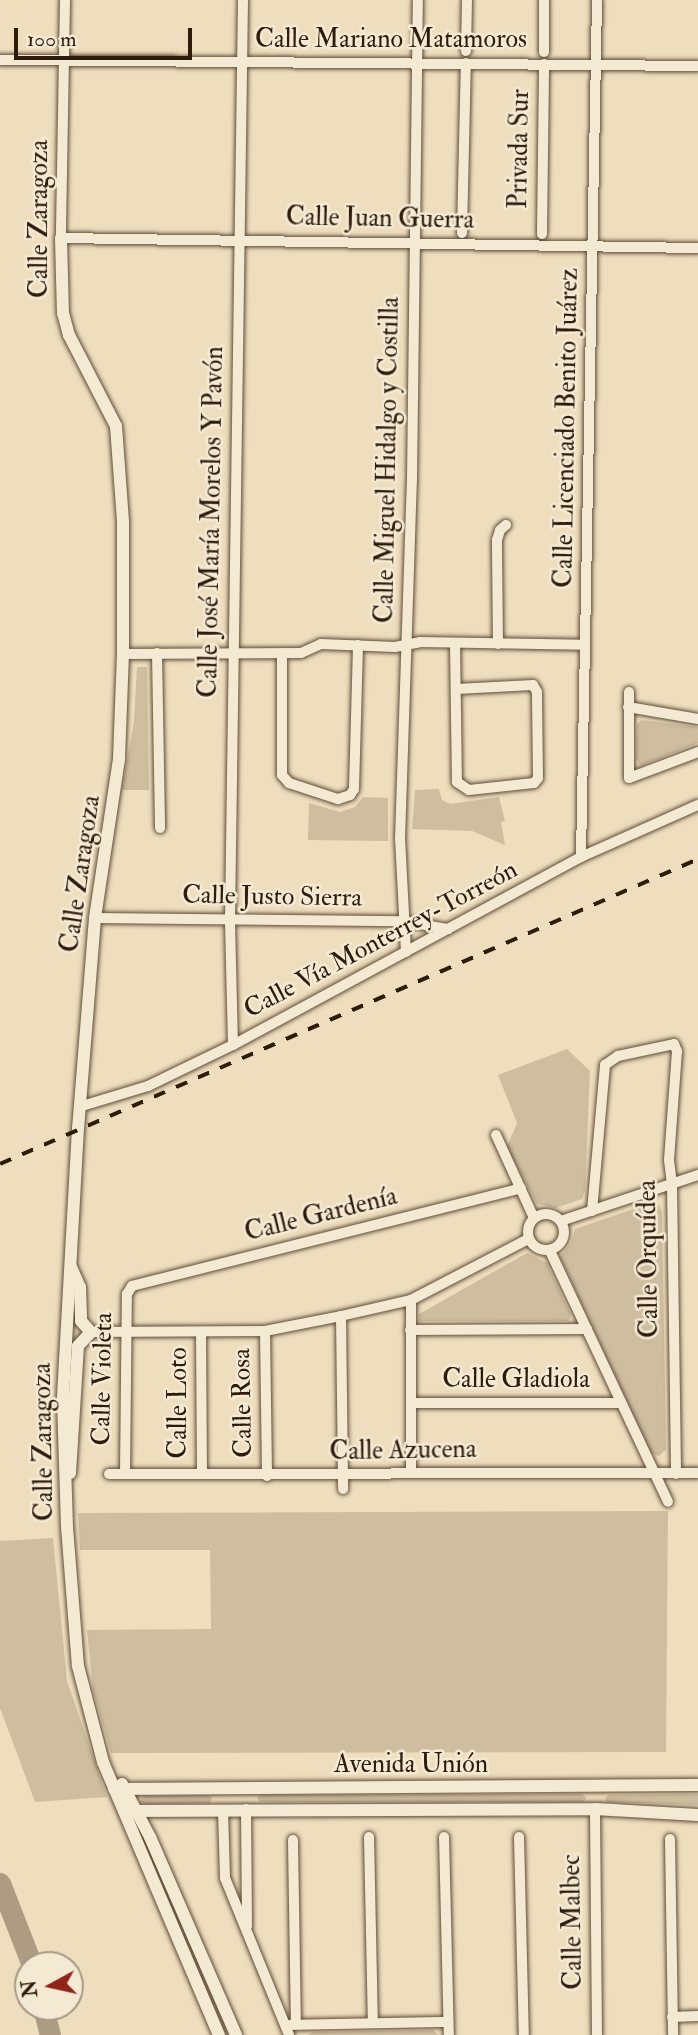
<!DOCTYPE html>
<meta charset="utf-8">
<style>
body{margin:0}
#map{position:relative;width:698px;height:2035px;overflow:hidden;background:#eedebd;font-family:"IM FELL Double Pica",serif}
div>[style]{position:absolute}
[style*='--x']{left:calc(var(--x)*1px);top:calc(var(--y)*1px);width:calc(var(--w)*1px);rotate:calc(var(--a)*1deg)}
.green>*{inset:0;background:#cebd9f}
.river>*{height:21px;margin:-10.5px;padding:0 10.5px;transform-origin:10.5px;border-radius:10.5px;background:#ad9c81}
.roads{filter:drop-shadow(0 0 2px #5f4c38) drop-shadow(0 0 2px #5f4c38)}
.minor>*{height:10px;margin:-5px;padding:0 5px;transform-origin:5px;border-radius:5px;background:#f4ead4}
.minor>.ring{margin:-5px;padding:0;box-sizing:content-box;background:none;border:10px solid #f4ead4;border-radius:50%}
.tertiary>*{height:12px;margin:-6px;padding:0 6px;transform-origin:6px;border-radius:6px;background:#f4ead4}
.rail>*{height:3.5px;margin-top:-1.75px;transform-origin:0;background:repeating-linear-gradient(90deg,#2f1b0c 0 12px,transparent 0 24px)}
span{translate:-50% -50%;white-space:nowrap;text-align:center;line-height:1.15;-webkit-text-stroke:5px #f4ead4;paint-order:stroke}
.street-label{font-size:26px;color:#2f1b0c}
.north{position:absolute;left:14px;top:1951px;width:70px;height:70px;box-sizing:border-box;background:#f4ead4;border:2px solid #a59784;border-radius:50%;rotate:262deg;font-size:19px;font-weight:700;line-height:28px;text-align:center;color:#2f1b0c}
.north::after{content:'';display:block;margin:auto;width:24px;height:32px;background:#8f2418;clip-path:polygon(50% 0,100% 100%,50% 72%,0 100%)}
.scale{position:absolute;left:14px;top:28px;width:178px;height:32px;box-sizing:border-box;border:4px solid #2f1b0c;border-top:0;padding-left:9px;font-size:21px;line-height:24px;white-space:nowrap;color:#2f1b0c;-webkit-text-stroke:5px #f4ead4;paint-order:stroke}
</style>
<div id="map">
<div class="green">
<div style="clip-path:polygon(137px 667px,147px 667px,149px 790px,122px 790px,134px 722px)"></div>
<div style="clip-path:polygon(641px 720px,698px 727px,698px 743px,640px 766px,636px 758px,637px 725px)"></div>
<div style="clip-path:polygon(439px 789px,442px 800px,450px 804px,499px 797px,505px 821px,501px 822px,505px 845px,472px 831px,412px 829px,415px 790px)"></div>
<div style="clip-path:polygon(363px 797px,388px 798px,388px 841px,308px 840px,309px 803px,340px 812px,355px 807px)"></div>
<div style="clip-path:polygon(567px 1049px,590px 1071px,585px 1191px,582px 1199px,556px 1208px,537px 1204px,507px 1147px,517px 1123px,498px 1075px)"></div>
<div style="clip-path:polygon(651px 1203px,659px 1205px,662px 1212px,666px 1449px,659px 1456px,651px 1453px,560px 1257px,571px 1243px,575px 1229px)"></div>
<div style="clip-path:polygon(527px 1253px,547px 1263px,571px 1315px,569px 1321px,419px 1321px,419px 1314px)"></div>
<div style="clip-path:polygon(668px 1511px,666px 1752px,111px 1753px,93px 1689px,87px 1630px,211px 1629px,210px 1550px,80px 1550px,78px 1513px)"></div>
<div style="clip-path:polygon(53px 1538px,67px 1681px,107px 1797px,35px 1802px,0 1708px,0 1541px)"></div>
<div style="clip-path:polygon(582px 1794px,586px 1797px,584px 1802px,260px 1802px,257px 1798px,260px 1795px)"></div>
<div style="clip-path:polygon(698px 1794px,698px 1805px,607px 1802px,605px 1799px,608px 1795px)"></div>
<div style="clip-path:polygon(208px 1795px,212px 1798px,210px 1803px,144px 1804px,141px 1801px,144px 1796px)"></div>
<div style="clip-path:polygon(433px 2030px,439px 2035px,308px 2035px,313px 2032px)"></div>
</div>
<div class="river">
<div style="--x:0;--y:1883;--w:88;--a:68.7"></div>
<div style="--x:43;--y:2007;--w:29;--a:76"></div>
</div>
<div class="roads">
<div class="minor">
<div style="--x:65;--y:0;--w:238;--a:91"></div>
<div style="--x:61;--y:238;--w:637;--a:0.9"></div>
<div style="--x:466;--y:51;--w:51;--a:-88.9"></div>
<div style="--x:544;--y:52;--w:52;--a:-90"></div>
<div style="--x:0;--y:60;--w:698;--a:0.49"></div>
<div style="--x:462;--y:233;--w:170;--a:-88.7"></div>
<div style="--x:542;--y:234;--w:170;--a:-89.3"></div>
<div style="--x:455;--y:643;--w:139;--a:89.2"></div>
<div style="--x:457;--y:782;--w:14;--a:34"></div>
<div style="--x:469;--y:790;--w:65;--a:-6.1"></div>
<div style="--x:534;--y:783;--w:6;--a:-51"></div>
<div style="--x:538;--y:778;--w:86;--a:-90.7"></div>
<div style="--x:537;--y:692;--w:8;--a:-120"></div>
<div style="--x:533;--y:685;--w:77;--a:177"></div>
<div style="--x:498;--y:644;--w:104;--a:-90.6"></div>
<div style="--x:497;--y:540;--w:10;--a:-73"></div>
<div style="--x:500;--y:530;--w:8;--a:-40"></div>
<div style="--x:157;--y:653;--w:175;--a:89"></div>
<div style="--x:282;--y:653;--w:122;--a:90"></div>
<div style="--x:282;--y:775;--w:11;--a:49"></div>
<div style="--x:289;--y:783;--w:52;--a:18.1"></div>
<div style="--x:338;--y:799;--w:13;--a:-18"></div>
<div style="--x:350;--y:795;--w:7;--a:-56"></div>
<div style="--x:354;--y:789;--w:144;--a:-88.4"></div>
<div style="--x:123;--y:654;--w:178;--a:-0.3"></div>
<div style="--x:301;--y:653;--w:22;--a:-24"></div>
<div style="--x:321;--y:644;--w:74;--a:2.3"></div>
<div style="--x:395;--y:647;--w:25;--a:-11"></div>
<div style="--x:420;--y:642;--w:164;--a:1"></div>
<div style="--x:629;--y:692;--w:86;--a:90"></div>
<div style="--x:629;--y:778;--w:74;--a:-20.6"></div>
<div style="--x:628;--y:707;--w:71;--a:9.7"></div>
<div style="--x:581;--y:857;--w:857;--a:-88.93"></div>
<div style="--x:95;--y:918;--w:308;--a:0.6"></div>
<div style="--x:403;--y:921;--w:46;--a:10.1"></div>
<div style="--x:406;--y:952;--w:113;--a:-93"></div>
<div style="--x:400;--y:839;--w:359;--a:-88.1"></div>
<div style="--x:412;--y:480;--w:480;--a:-89.3"></div>
<div style="--x:233;--y:1045;--w:126;--a:-91.4"></div>
<div style="--x:230;--y:919;--w:919;--a:-89.19"></div>
<div style="--x:82;--y:1106;--w:69;--a:-16.9"></div>
<div style="--x:148;--y:1086;--w:94;--a:-25.8"></div>
<div style="--x:233;--y:1045;--w:396;--a:-28.4"></div>
<div style="--x:581;--y:857;--w:128;--a:-24"></div>
<div style="--x:496;--y:1135;--w:91;--a:65.4"></div>
<div style="--x:592;--y:1211;--w:147;--a:-84.9"></div>
<div style="--x:605;--y:1065;--w:16;--a:-35"></div>
<div style="--x:618;--y:1056;--w:57;--a:-12.1"></div>
<div style="--x:674;--y:1044;--w:8;--a:67"></div>
<div style="--x:677;--y:1051;--w:109;--a:94.2"></div>
<div style="--x:669;--y:1160;--w:24;--a:83"></div>
<div style="--x:672;--y:1184;--w:290;--a:89.2"></div>
<div class="ring" style="left:528px;top:1214px;width:26px;height:26px"></div>
<div style="--x:561;--y:1221;--w:145;--a:-18.6"></div>
<div style="--x:550;--y:1251;--w:277;--a:64.8"></div>
<div style="--x:411;--y:1300;--w:173;--a:90"></div>
<div style="--x:341;--y:1316;--w:173;--a:89.3"></div>
<div style="--x:410;--y:1330;--w:177;--a:-0.3"></div>
<div style="--x:265;--y:1331;--w:145;--a:89.2"></div>
<div style="--x:91;--y:1332;--w:174;--a:-0.3"></div>
<div style="--x:265;--y:1331;--w:77;--a:-11.2"></div>
<div style="--x:341;--y:1316;--w:72;--a:-12.9"></div>
<div style="--x:411;--y:1300;--w:132;--a:-27.5"></div>
<div style="--x:201;--y:1332;--w:141;--a:89.6"></div>
<div style="--x:411;--y:1403;--w:210;--a:0"></div>
<div style="--x:109;--y:1474;--w:589;--a:-0.1"></div>
<div style="--x:125;--y:1474;--w:180;--a:-89.4"></div>
<div style="--x:127;--y:1294;--w:9;--a:-58"></div>
<div style="--x:132;--y:1286;--w:401;--a:-14.1"></div>
<div style="--x:246;--y:1809;--w:117;--a:89.5"></div>
<div style="--x:595;--y:1809;--w:226;--a:89.5"></div>
<div style="--x:223;--y:1810;--w:68;--a:88.3"></div>
<div style="--x:225;--y:1878;--w:170;--a:67.8"></div>
<div style="--x:369;--y:1837;--w:186;--a:88.8"></div>
<div style="--x:444;--y:1837;--w:198;--a:88.6"></div>
<div style="--x:519;--y:1837;--w:198;--a:88.6"></div>
<div style="--x:670;--y:1839;--w:196;--a:89.1"></div>
<div style="--x:293;--y:1840;--w:184;--a:89.1"></div>
<div style="--x:672;--y:2017;--w:26;--a:-2"></div>
<div style="--x:290;--y:2025;--w:158;--a:-1.1"></div>
</div>
<div class="tertiary">
<div style="--x:61;--y:238;--w:75;--a:88.5"></div>
<div style="--x:63;--y:313;--w:23;--a:75"></div>
<div style="--x:69;--y:335;--w:102;--a:62.7"></div>
<div style="--x:116;--y:426;--w:96;--a:85.8"></div>
<div style="--x:123;--y:522;--w:132;--a:90"></div>
<div style="--x:123;--y:654;--w:105;--a:92.2"></div>
<div style="--x:119;--y:759;--w:161;--a:98.6"></div>
<div style="--x:95;--y:918;--w:211;--a:94.6"></div>
<div style="--x:78;--y:1128;--w:272;--a:93.2"></div>
<div style="--x:63;--y:1400;--w:127;--a:88.2"></div>
<div style="--x:67;--y:1527;--w:139;--a:85.5"></div>
<div style="--x:78;--y:1666;--w:99;--a:75.4"></div>
<div style="--x:103;--y:1762;--w:297;--a:67"></div>
<div style="--x:71;--y:1267;--w:22;--a:66"></div>
<div style="--x:80;--y:1287;--w:34;--a:88"></div>
<div style="--x:81;--y:1321;--w:15;--a:48"></div>
<div style="--x:70;--y:1473;--w:127;--a:-86.4"></div>
<div style="--x:78;--y:1346;--w:19;--a:-47"></div>
<div style="--x:122;--y:1784;--w:60;--a:62.2"></div>
<div style="--x:150;--y:1837;--w:216;--a:66.5"></div>
<div style="--x:114;--y:1789;--w:584;--a:-0.39"></div>
<div style="--x:124;--y:1811;--w:471;--a:-0.2"></div>
<div style="--x:595;--y:1809;--w:103;--a:3.3"></div>
</div>
</div>
<div class="rail">
<div style="--x:0;--y:1164;--w:762;--a:-23.6"></div>
</div>
<div class="street-label">
<span style="left:391px;top:40px">Calle Mariano Matamoros</span>
<span style="left:520px;top:149px;rotate:-89deg">Privada Sur</span>
<span style="left:40px;top:219px;rotate:-90deg">Calle Zaragoza</span>
<span style="left:380px;top:219px;rotate:1deg">Calle Juan Guerra</span>
<span style="left:567px;top:428px;rotate:-89deg">Calle Licenciado Benito Juárez</span>
<span style="left:388px;top:460px;rotate:-89deg">Calle Miguel Hidalgo y Costilla</span>
<span style="left:212px;top:522px;rotate:-89deg">Calle José María Morelos Y Pavón</span>
<span style="left:81px;top:874px;rotate:-82deg">Calle Zaragoza</span>
<span style="left:272px;top:897px;rotate:1deg">Calle Justo Sierra</span>
<span style="left:381px;top:940px;rotate:-28deg">Calle Vía Monterrey-Torreón</span>
<span style="left:321px;top:1215px;rotate:-14deg">Calle Gardenía</span>
<span style="left:649px;top:1259px;rotate:-91deg">Calle Orquídea</span>
<span style="left:103px;top:1379px;rotate:-89deg">Calle Violeta</span>
<span style="left:516px;top:1380px">Calle Gladiola</span>
<span style="left:179px;top:1403px;rotate:-90deg">Calle Loto</span>
<span style="left:243px;top:1403px;rotate:-91deg">Calle Rosa</span>
<span style="left:44px;top:1442px;rotate:-91deg">Calle Zaragoza</span>
<span style="left:403px;top:1451px;rotate:-1deg">Calle Azucena</span>
<span style="left:411px;top:1765px">Avenida Unión</span>
<span style="left:573px;top:1922px;rotate:-91deg">Calle Malbec</span>
</div>
<div class="north">N</div>
<div class="scale">100 m</div>
</div>
